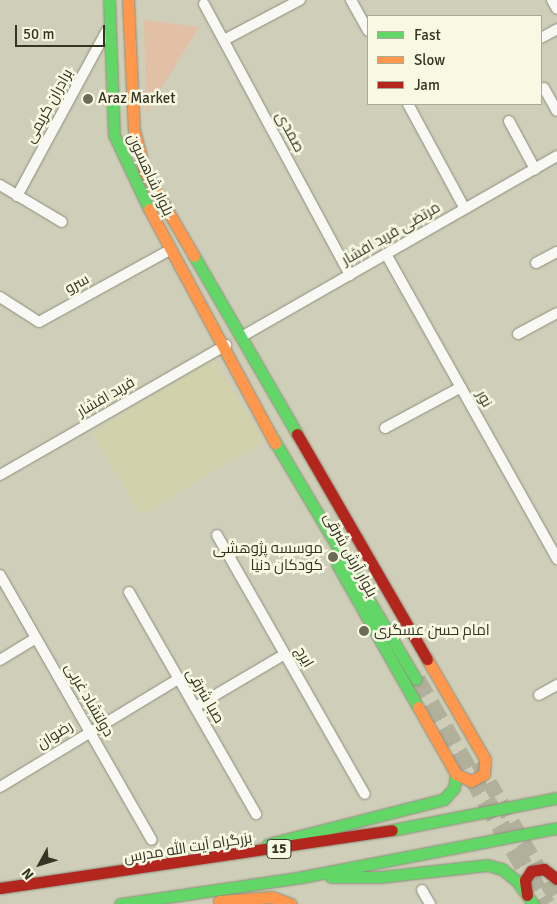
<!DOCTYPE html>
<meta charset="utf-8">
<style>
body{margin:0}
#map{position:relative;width:557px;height:904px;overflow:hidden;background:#cfcfb9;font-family:Signika,Cairo,sans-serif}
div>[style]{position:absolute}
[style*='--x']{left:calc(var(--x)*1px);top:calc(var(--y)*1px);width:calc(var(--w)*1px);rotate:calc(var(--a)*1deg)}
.built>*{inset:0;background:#d1d1ab;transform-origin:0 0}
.green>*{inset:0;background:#e2c0a5}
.secondary-tunnel>*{height:15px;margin-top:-7.5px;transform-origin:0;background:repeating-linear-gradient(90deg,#b0b09b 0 15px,transparent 0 23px)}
.highway-tunnel>*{height:19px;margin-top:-9.5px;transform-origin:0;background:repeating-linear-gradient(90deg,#b0b09b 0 19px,transparent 0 28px)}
.roads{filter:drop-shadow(0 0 1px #8c8c7b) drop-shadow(0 0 1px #8c8c7b)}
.street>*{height:10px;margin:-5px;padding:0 5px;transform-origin:5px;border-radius:5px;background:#f8f8f4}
.fast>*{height:11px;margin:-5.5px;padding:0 5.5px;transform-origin:5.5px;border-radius:5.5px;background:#63d668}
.slow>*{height:11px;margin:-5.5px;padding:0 5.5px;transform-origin:5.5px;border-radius:5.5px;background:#ff974d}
.jam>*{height:11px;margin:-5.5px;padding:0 5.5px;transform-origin:5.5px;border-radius:5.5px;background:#b3261e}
.dots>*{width:14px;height:14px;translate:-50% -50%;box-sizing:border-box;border:2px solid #f8f9e3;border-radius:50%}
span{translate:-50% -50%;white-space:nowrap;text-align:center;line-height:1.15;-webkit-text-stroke:5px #f8f9e3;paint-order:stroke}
.shield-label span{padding:1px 4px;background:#f8f9e3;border:1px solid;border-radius:4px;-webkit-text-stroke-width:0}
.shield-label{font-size:14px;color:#353524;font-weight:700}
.poi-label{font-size:15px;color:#353524}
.left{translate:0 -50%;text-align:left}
.right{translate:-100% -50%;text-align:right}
.street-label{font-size:15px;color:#353524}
.legend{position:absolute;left:367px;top:15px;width:175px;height:90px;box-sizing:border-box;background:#f8f9e3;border:1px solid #aaab97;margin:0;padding:6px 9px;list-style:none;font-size:15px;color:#353524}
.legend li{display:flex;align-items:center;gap:10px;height:25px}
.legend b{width:25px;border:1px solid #aaab97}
.north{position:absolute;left:15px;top:839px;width:50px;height:50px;-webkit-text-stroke:4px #f8f9e3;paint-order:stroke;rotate:231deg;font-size:14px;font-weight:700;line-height:20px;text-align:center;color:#353524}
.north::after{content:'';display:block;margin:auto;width:18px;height:22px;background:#353524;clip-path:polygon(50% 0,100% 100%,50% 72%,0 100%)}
.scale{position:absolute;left:15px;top:25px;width:90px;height:22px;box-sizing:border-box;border:2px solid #353524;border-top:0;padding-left:6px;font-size:15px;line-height:18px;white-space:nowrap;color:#353524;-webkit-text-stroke:4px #f8f9e3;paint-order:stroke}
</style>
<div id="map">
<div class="built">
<div style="left:214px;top:359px;width:96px;height:143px;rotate:59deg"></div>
</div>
<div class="green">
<div style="clip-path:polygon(144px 20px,199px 27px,146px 113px)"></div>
</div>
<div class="secondary-tunnel">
<div style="--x:478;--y:762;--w:159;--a:60.2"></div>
</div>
<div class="highway-tunnel">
<div style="--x:416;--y:679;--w:260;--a:60"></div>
</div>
<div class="roads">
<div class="street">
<div style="--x:351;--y:0;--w:35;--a:61"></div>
<div style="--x:552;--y:0;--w:10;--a:61"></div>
<div style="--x:204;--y:4;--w:308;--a:61.7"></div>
<div style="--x:541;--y:38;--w:18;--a:-29"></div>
<div style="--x:224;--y:40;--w:86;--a:-27.8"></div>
<div style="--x:544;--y:88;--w:26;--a:61"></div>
<div style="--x:408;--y:104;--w:119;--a:61.5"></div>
<div style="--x:509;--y:121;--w:55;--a:61.6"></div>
<div style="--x:0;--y:185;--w:72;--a:30.8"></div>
<div style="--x:17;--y:196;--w:189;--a:-61.5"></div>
<div style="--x:386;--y:254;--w:350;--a:60.7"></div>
<div style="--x:536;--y:263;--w:24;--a:-28"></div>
<div style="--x:0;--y:297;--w:46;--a:32.7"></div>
<div style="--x:39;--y:322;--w:149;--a:-28.8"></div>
<div style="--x:518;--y:334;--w:44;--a:-28.3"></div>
<div style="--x:241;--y:337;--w:364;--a:-29.8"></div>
<div style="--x:385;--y:428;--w:86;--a:-28.3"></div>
<div style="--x:0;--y:475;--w:261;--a:-29.9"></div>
<div style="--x:217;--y:535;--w:298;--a:60.3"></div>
<div style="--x:0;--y:575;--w:305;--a:60.2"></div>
<div style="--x:129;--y:592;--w:256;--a:60.2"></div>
<div style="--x:0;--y:660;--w:42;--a:-31.4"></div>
<div style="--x:539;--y:695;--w:21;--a:-29"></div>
<div style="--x:195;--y:707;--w:104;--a:-30.5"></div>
<div style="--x:0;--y:787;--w:208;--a:-31.2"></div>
<div style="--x:422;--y:890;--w:16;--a:60"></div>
</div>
<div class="fast">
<div style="--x:109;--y:0;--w:135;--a:87.9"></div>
<div style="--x:114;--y:135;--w:82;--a:64.7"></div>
<div style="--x:194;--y:256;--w:206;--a:59.9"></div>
<div style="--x:271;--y:435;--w:284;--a:59.3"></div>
<div style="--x:337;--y:564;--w:164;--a:60.5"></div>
<div style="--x:392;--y:830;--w:168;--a:-11"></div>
<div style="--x:268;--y:844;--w:182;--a:-14.3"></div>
<div style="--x:444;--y:799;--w:15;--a:-48"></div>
<div style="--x:454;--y:788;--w:14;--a:-82"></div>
<div style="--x:331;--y:877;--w:49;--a:0"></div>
<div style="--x:380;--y:877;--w:108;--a:-6.4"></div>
<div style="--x:487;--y:865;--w:16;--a:15"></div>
<div style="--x:502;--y:869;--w:19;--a:39"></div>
<div style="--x:517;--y:881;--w:28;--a:55"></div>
<div style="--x:120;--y:904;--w:184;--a:-8.4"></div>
<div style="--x:302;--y:877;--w:260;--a:-10.9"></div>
</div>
<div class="slow">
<div style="--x:128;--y:0;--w:130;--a:87.4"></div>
<div style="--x:134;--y:130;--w:43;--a:75.3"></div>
<div style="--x:145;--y:172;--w:97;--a:59.7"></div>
<div style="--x:149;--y:209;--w:266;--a:61.7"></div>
<div style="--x:418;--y:707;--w:77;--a:60.4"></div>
<div style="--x:456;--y:774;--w:17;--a:25"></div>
<div style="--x:471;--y:781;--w:15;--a:-28"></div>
<div style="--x:484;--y:774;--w:15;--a:-86"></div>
<div style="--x:485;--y:759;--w:116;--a:-120.1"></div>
<div style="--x:219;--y:901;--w:53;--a:-4.3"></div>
<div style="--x:272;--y:897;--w:20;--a:20"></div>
</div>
<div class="jam">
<div style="--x:297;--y:434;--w:260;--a:60"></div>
<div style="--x:0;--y:888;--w:396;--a:-8.4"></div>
<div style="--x:527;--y:895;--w:15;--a:-98"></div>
<div style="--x:525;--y:880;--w:11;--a:-56"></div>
<div style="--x:531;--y:871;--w:13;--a:-9"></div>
<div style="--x:544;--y:869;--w:16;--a:38"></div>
</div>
</div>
<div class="dots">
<div style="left:88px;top:99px;background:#6b6b58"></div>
<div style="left:333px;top:557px;background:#6b6b58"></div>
<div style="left:364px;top:631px;background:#6b6b58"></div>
</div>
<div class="shield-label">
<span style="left:279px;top:849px">15</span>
</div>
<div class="poi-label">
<span class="left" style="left:98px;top:99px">Araz Market</span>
<span class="right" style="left:323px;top:557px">موسسه پژوهشی<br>کودکان دنیا</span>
<span class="left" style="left:374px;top:631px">امام حسن عسگری</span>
</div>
<div class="street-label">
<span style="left:49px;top:106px;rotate:-61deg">برادران کریمی</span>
<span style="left:290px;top:132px;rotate:62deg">صمدی</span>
<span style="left:150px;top:175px;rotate:65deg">بلوار شاهسون</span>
<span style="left:391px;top:234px;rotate:-30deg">مرتضی فرید افشار</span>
<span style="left:77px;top:284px;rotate:-29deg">سرو</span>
<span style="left:106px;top:397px;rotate:-30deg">فرید افشار</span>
<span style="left:484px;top:399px;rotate:61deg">نور</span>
<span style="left:350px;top:555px;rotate:61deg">بلوار آرش شرقی</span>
<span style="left:304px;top:657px;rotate:60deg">ایرج</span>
<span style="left:205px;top:696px;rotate:60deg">صبا شرقی</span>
<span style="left:89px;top:700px;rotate:60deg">دولتشاد غربی</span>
<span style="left:55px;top:735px;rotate:-32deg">رضوان</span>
<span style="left:188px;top:848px;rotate:-9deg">بزرگراه آیت الله مدرس</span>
</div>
<ul class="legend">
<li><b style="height:6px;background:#63d668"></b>Fast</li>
<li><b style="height:6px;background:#ff974d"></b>Slow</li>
<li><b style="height:6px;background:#b3261e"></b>Jam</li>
</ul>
<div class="north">N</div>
<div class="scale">50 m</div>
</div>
